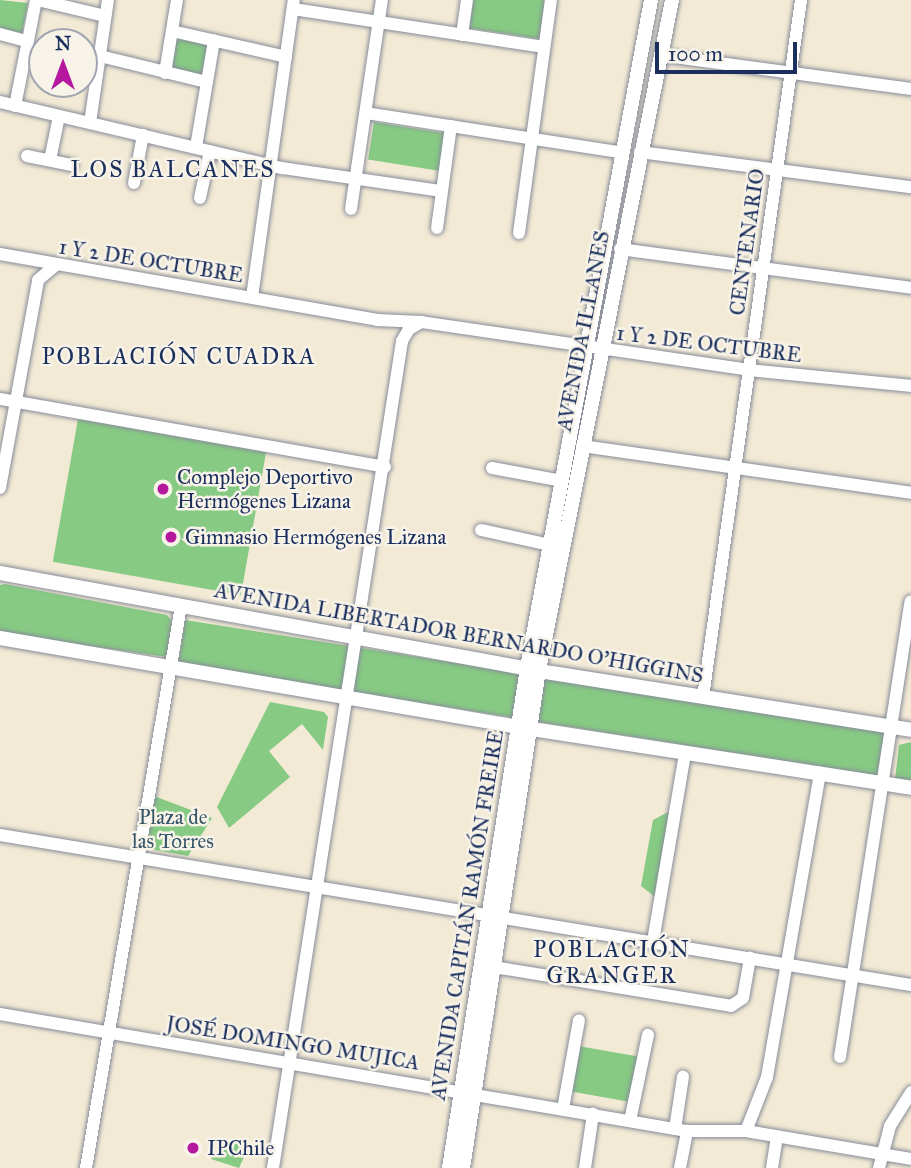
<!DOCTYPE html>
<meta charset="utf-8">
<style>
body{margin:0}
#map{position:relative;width:911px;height:1168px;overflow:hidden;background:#f3ead5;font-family:"IM FELL Great Primer",serif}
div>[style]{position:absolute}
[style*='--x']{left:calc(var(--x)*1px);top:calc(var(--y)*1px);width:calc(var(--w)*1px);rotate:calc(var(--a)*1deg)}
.green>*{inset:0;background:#87ca83;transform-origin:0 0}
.roads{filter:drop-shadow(0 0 2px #878c9a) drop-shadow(0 0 2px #878c9a)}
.minor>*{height:12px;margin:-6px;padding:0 6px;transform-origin:6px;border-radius:6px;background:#fff}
.major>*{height:14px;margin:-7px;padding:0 7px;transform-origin:7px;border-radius:7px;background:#fff}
.dots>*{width:19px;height:19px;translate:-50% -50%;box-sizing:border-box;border:4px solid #f7f3e8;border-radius:50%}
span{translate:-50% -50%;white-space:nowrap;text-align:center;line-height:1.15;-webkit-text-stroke:5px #f7f3e8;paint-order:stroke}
.street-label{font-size:21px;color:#1b2f5e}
.poi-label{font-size:21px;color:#1b2f5e}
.left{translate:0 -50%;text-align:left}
.park-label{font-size:21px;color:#365667}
.neighbourhood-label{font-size:23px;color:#1b2f5e;letter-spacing:2px}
.north{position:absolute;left:28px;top:28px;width:70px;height:70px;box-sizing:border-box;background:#f7f3e8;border:2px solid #9fa5b1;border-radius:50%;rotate:0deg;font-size:19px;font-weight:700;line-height:28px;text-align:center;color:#1b2f5e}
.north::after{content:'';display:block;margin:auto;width:24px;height:32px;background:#b5179e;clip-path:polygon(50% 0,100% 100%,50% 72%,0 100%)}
.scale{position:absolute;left:655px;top:42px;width:142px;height:32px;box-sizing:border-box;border:4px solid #1b2f5e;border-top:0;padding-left:9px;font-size:21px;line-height:24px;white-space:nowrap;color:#1b2f5e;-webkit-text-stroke:5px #f7f3e8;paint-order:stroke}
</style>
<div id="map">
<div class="green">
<div style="clip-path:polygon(0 0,28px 3px,22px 33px,0 28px)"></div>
<div style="clip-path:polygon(473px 0,546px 0,541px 39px,469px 28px)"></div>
<div style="left:175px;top:35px;width:36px;height:35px;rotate:11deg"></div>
<div style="left:374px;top:122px;width:73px;height:38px;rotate:9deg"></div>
<div style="left:78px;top:419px;width:191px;height:145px;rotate:10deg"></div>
<div style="clip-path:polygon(5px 584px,167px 615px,172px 621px,167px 657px,0 633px,0 585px)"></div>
<div style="left:185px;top:620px;width:341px;height:45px;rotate:9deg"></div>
<div style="left:544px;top:674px;width:349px;height:48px;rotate:9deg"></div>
<div style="clip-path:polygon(270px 702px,324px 712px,328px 717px,323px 750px,302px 724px,269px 751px,290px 777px,229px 828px,217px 807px)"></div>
<div style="clip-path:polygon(911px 742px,911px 782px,895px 780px,899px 745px)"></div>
<div style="clip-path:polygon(154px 796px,212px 818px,188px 856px,144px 848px)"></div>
<div style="clip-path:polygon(670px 811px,655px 897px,641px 886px,653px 820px)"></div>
<div style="left:578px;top:1046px;width:64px;height:46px;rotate:10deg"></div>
<div style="clip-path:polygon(220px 1141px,249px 1146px,239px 1168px,211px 1159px,212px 1154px,218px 1154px)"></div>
</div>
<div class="roads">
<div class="minor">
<div style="--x:38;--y:0;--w:69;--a:13.4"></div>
<div style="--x:293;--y:9;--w:254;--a:8.6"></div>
<div style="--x:172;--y:31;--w:117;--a:12.8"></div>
<div style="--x:0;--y:34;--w:28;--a:15"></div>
<div style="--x:462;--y:35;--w:35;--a:-82"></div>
<div style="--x:660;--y:55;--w:253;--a:7.7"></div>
<div style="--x:100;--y:56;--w:110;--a:13.7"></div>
<div style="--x:165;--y:73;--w:74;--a:-80.7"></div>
<div style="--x:0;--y:102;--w:290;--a:13.2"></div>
<div style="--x:282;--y:168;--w:161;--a:8.2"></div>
<div style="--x:15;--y:106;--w:108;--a:-78.8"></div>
<div style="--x:366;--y:113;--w:260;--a:8.8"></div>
<div style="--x:90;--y:123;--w:124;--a:-81.7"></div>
<div style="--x:196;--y:147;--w:108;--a:-80.4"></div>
<div style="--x:640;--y:152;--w:273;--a:7.4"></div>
<div style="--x:27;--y:156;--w:46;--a:11.3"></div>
<div style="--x:50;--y:160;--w:45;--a:-78.4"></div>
<div style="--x:134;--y:183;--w:49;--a:-79.4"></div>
<div style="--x:200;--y:198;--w:48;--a:-78"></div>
<div style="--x:351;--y:209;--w:211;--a:-81.6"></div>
<div style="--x:437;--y:228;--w:103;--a:-82.2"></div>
<div style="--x:519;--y:233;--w:235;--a:-82.2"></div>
<div style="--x:620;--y:249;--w:294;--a:7.6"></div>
<div style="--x:0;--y:254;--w:383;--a:9.9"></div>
<div style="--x:377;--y:320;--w:44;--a:2.6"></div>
<div style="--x:421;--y:322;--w:331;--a:8.3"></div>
<div style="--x:749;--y:370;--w:163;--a:5.6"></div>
<div style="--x:252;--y:297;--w:300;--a:-82"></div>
<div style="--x:0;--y:399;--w:391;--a:10"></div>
<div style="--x:582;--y:446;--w:332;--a:8.1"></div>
<div style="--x:492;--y:468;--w:71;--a:10.5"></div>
<div style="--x:0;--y:488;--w:211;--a:-79.6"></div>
<div style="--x:38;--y:280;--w:23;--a:-40"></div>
<div style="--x:481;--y:530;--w:71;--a:12.3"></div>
<div style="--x:703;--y:697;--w:704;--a:-82"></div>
<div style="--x:0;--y:835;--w:923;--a:9.35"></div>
<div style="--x:653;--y:941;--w:191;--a:-80.3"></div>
<div style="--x:494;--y:967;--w:240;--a:9.3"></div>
<div style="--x:731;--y:1006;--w:14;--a:-34"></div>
<div style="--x:743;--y:998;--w:41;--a:-80.1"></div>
<div style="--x:0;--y:1014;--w:697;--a:9.67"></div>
<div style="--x:687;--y:1131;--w:59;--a:0"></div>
<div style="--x:746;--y:1131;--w:167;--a:9.6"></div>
<div style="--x:840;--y:1057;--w:461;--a:-81.2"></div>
<div style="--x:563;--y:1109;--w:90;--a:-79.8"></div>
<div style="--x:630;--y:1121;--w:88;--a:-78.2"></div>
<div style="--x:675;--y:1129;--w:53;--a:-81.3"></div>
<div style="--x:746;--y:1131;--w:58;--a:-68.7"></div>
<div style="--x:767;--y:1077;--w:309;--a:-80.1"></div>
<div style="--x:86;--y:1168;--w:570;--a:-80.41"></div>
<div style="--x:273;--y:1168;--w:837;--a:-81.13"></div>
<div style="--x:402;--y:341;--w:14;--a:-60"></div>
<div style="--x:409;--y:329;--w:14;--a:-30"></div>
<div style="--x:585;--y:1168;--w:55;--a:-81.6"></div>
<div style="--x:680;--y:1168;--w:38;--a:-79"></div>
<div style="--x:772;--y:1168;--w:32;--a:-81"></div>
<div style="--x:879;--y:1168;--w:43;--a:-75.3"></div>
<div style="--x:890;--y:1126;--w:40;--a:-58"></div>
</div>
<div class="major">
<div style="--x:0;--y:573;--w:561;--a:10.27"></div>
<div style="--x:552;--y:673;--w:363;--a:9"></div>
<div style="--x:0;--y:638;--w:527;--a:9.73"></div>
<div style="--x:519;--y:727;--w:397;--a:8.8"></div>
<div style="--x:449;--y:1168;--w:506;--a:-81.13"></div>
<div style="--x:527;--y:668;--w:679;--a:-79.48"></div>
<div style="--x:463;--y:1168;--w:504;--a:-81.32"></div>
<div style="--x:539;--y:670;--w:683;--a:-78.77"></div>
</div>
</div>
<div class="dots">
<div style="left:163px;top:489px;background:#b5179e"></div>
<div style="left:171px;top:537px;background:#b5179e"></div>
<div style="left:193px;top:1148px;background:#b5179e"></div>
</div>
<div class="street-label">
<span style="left:747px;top:242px;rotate:-82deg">CENTENARIO</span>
<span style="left:151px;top:261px;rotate:9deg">1 Y 2 DE OCTUBRE</span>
<span style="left:583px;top:331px;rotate:-79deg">AVENIDA ILLANES</span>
<span style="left:709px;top:344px;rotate:7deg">1 Y 2 DE OCTUBRE</span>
<span style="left:459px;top:633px;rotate:10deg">AVENIDA LIBERTADOR BERNARDO O'HIGGINS</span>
<span style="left:467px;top:915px;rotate:-81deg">AVENIDA CAPITÁN RAMÓN FREIRE</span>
<span style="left:293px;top:1043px;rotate:9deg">JOSÉ DOMINGO MUJICA</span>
</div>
<div class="poi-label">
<span class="left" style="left:177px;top:489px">Complejo Deportivo<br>Hermógenes Lizana</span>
<span class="left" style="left:185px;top:537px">Gimnasio Hermógenes Lizana</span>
<span class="left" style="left:207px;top:1148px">IPChile</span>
</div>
<div class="park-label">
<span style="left:173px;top:829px">Plaza de<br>las Torres</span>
</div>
<div class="neighbourhood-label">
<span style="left:173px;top:169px">LOS BALCANES</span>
<span style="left:179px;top:356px">POBLACIÓN CUADRA</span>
<span style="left:612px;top:962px">POBLACIÓN<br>GRANGER</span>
</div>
<div class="north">N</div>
<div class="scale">100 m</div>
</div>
